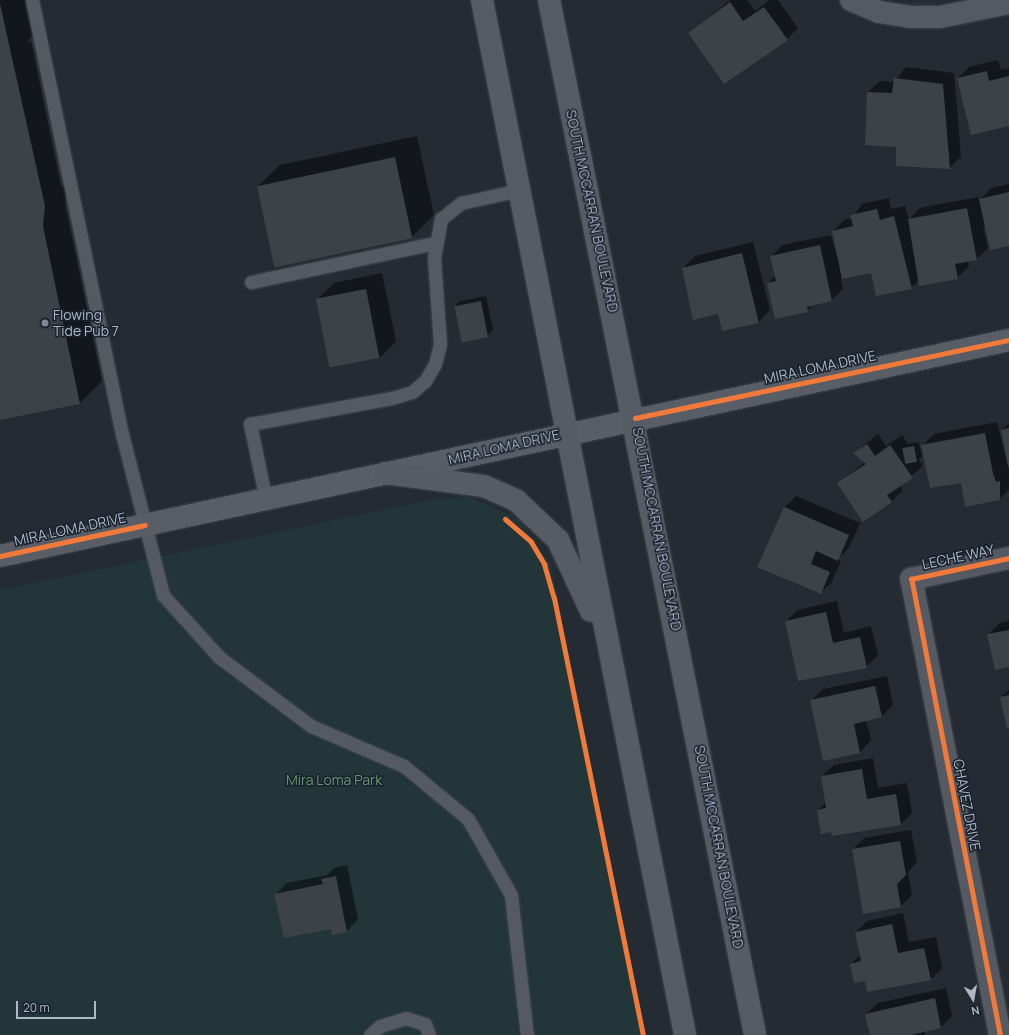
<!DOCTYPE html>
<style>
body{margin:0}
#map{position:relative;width:1009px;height:1035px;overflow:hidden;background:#252b33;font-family:Manrope,sans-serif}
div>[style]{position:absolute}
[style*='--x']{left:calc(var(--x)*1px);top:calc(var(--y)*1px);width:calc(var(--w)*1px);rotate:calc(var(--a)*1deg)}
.green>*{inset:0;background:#223539}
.shadow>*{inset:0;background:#0007}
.building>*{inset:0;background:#3d4249;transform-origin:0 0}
.roads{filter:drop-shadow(0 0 1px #41464c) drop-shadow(0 0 1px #41464c)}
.lane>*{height:13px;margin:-6.5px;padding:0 6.5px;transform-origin:6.5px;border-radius:6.5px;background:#545962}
.street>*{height:22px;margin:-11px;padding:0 11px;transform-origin:11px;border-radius:11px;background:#545962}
.secondary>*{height:22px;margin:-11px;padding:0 11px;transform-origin:11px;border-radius:11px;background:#595e66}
.primary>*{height:22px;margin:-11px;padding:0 11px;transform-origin:11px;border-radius:11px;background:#575c64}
.cycleway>*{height:5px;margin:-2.5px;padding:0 2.5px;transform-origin:2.5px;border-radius:2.5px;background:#f17a3a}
.dots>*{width:11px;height:11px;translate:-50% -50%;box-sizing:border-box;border:2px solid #19212e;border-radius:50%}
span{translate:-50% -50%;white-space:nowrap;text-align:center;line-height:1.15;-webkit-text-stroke:3px #19212e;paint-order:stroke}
.street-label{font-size:14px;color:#adb7c6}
.poi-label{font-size:14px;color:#adb7c6}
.left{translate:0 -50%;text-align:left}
.park-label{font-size:14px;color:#649870}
.north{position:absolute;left:953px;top:979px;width:40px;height:40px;-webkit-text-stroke:3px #19212e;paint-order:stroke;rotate:169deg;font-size:11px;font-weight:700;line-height:16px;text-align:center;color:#adb7c6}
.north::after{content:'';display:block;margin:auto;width:14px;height:18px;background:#adb7c6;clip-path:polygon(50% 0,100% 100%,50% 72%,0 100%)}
.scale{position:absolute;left:16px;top:1001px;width:80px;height:18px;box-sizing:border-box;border:2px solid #adb7c6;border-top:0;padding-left:5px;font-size:12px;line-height:14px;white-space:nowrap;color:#adb7c6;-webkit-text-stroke:3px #19212e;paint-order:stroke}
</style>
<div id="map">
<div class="green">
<div style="clip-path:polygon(468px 497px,520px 519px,551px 565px,645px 1035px,0 1035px,0 590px,430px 500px)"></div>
</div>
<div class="shadow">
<div style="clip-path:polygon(0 0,26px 0,33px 35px,26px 42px,31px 41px,61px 186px,67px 185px,65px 204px,102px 381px,80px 403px,0 419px)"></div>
<div style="clip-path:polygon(730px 0,747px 0,755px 11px,770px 0,778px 0,798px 28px,787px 39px,689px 33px)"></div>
<div style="clip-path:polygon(998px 60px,1001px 70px,1009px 68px,1009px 125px,958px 78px,969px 67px)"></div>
<div style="clip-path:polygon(906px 67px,954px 73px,961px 157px,949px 168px,897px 146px,866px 145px,868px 92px,880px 81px,894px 82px)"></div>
<div style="clip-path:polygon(417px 136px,434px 215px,412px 237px,275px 266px,258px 186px,280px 165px)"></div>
<div style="clip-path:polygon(1009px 184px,1009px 245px,983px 225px,988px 248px,977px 259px,968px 261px,969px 266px,957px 278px,919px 280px,911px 288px,872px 272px,841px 278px,843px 289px,832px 300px,814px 304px,807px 311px,768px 283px,775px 276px,771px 257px,782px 245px,831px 235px,840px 267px,833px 231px,844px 220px,852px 218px,862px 204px,889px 198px,891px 209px,905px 206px,909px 220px,920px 208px,978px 197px,979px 201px,991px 188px)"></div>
<div style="clip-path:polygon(753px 242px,770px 310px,759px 322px,723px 330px,719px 313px,683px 268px,695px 256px)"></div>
<div style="clip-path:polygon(382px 273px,396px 341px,380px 358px,317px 300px,334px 283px)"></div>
<div style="clip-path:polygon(486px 296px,493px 330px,487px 336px,455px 306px,460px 301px)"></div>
<div style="clip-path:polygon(997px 422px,1009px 470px,1009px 490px,999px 499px,962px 481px,923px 445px,934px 434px)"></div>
<div style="clip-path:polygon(1009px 423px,1009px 465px,1002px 430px)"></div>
<div style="clip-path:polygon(878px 434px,886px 446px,902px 435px,908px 444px,919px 442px,922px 456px,919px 460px,923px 466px,900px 486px,903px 490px,892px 501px,839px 483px,865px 462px,854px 453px)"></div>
<div style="clip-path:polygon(796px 496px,860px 523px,849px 548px,838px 559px,841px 561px,832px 582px,820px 593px,784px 508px)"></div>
<div style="clip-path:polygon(837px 601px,844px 633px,871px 626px,878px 655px,866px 667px,786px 621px,797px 610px)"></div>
<div style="clip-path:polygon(1009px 621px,1009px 666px,988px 634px,1000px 623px)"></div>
<div style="clip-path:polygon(887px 676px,893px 705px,882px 716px,866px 720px,871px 740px,860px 752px,811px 701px,823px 689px)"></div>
<div style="clip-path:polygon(1009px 690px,1009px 728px,1001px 697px)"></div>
<div style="clip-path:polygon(873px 758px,878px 788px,907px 783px,912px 813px,900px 825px,818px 810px,826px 802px,822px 776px,834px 765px)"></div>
<div style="clip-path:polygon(911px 830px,917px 862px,908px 872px,912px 895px,900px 907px,853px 849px,864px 838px)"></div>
<div style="clip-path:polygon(347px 865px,358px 919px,347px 931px,332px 927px,275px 895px,287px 883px,327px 875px,334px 868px)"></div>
<div style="clip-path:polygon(903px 913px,909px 942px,936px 937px,942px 968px,931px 979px,866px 979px,851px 964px,860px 955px,856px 932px,867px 921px)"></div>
<div style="clip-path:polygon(946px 988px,952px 1016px,941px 1027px,924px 1031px,925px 1035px,871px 1035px,866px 1014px,878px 1003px)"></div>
</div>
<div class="building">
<div style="clip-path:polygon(730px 2px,743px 21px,764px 7px,788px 40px,724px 84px,688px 33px)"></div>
<div style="clip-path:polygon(0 4px,45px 206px,43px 226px,80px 404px,0 420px)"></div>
<div style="clip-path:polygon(987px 71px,989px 81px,1009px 76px,1009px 126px,971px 135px,957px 78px)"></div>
<div style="clip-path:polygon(894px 78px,943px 84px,950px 169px,896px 166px,896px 147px,865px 145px,867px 92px,892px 93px)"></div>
<div style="left:395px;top:157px;width:83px;height:141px;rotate:78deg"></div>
<div style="clip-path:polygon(1009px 192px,1009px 246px,990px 250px,979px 199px)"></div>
<div style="clip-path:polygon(967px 208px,977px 260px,955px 264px,958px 279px,919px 286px,908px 219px)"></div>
<div style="clip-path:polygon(877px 209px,880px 220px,894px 216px,912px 289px,876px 296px,871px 273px,842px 279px,832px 231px,853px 226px,850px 215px)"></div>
<div style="clip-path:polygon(820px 245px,832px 301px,807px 307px,808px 312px,775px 319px,767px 283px,776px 281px,770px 256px)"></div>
<div style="clip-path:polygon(742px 253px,759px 323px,722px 331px,718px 314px,693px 320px,682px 268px)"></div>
<div style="left:366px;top:289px;width:70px;height:51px;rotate:79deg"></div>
<div style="left:481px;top:301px;width:37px;height:27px;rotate:79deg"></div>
<div style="clip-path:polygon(1009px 428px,1009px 466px,1008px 466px,1001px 430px)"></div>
<div style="clip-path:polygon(985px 433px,993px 473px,996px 482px,1000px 481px,1000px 500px,965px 507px,961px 483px,930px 488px,921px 445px)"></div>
<div style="clip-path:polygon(867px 444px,875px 456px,890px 445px,913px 478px,887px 495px,892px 502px,863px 522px,837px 483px,866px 464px,853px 453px)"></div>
<div style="left:914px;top:446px;width:16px;height:12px;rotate:79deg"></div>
<div style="clip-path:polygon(784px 507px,849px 535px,838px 561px,816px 551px,811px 564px,830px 572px,821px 594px,757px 567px)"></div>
<div style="clip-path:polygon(826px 612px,833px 643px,860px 637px,867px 668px,798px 681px,785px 621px)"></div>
<div style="clip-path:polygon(1009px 630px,1009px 667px,995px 670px,987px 634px)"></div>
<div style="clip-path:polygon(875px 686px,882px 717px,854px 724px,860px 753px,823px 761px,810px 700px)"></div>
<div style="clip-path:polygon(1009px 695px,1009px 729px,1007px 729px,1000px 697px)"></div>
<div style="clip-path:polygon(862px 769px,867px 799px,896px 794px,901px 825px,832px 836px,831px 832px,821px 834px,817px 810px,826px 808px,821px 776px)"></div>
<div style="clip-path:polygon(900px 841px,906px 875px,897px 884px,901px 907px,863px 914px,852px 849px)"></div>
<div style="clip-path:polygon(336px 876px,347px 932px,332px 935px,331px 929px,284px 938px,274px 894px,323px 884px,321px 879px)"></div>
<div style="clip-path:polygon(892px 924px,898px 953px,924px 948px,931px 980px,867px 992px,865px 981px,854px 983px,850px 964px,861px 961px,855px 932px)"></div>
<div style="clip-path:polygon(935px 998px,941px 1028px,911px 1035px,870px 1035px,865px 1014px)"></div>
</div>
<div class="roads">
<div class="lane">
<div style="--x:32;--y:0;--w:443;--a:78.3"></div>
<div style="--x:122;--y:434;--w:166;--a:75.7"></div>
<div style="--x:163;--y:595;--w:84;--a:47.9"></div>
<div style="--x:219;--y:657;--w:115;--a:36.9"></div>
<div style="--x:311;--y:726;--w:101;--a:23.3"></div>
<div style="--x:404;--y:766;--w:83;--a:39.6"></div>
<div style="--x:468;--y:819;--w:87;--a:60.5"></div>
<div style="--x:511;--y:895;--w:141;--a:83.5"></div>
<div style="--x:251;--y:282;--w:188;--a:-12"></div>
<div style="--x:266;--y:500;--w:78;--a:-101.9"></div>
<div style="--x:250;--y:424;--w:144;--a:-10.4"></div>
<div style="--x:392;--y:398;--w:21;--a:-17"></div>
<div style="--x:412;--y:392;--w:17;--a:-40"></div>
<div style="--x:425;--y:381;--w:20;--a:-60"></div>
<div style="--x:435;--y:364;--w:21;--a:-76"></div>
<div style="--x:440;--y:344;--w:86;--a:-94"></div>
<div style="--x:434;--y:258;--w:40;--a:-80"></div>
<div style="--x:441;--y:219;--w:26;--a:-39"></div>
<div style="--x:461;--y:203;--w:59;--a:-12.6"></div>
<div style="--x:370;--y:1035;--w:13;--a:-42"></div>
<div style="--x:380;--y:1026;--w:27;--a:-17"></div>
<div style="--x:406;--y:1018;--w:20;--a:18"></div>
<div style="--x:425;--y:1024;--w:12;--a:70"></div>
</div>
<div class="street">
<div style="--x:851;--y:0;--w:30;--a:23"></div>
<div style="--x:879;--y:12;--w:30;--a:9"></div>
<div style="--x:909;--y:17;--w:31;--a:0"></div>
<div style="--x:940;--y:17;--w:70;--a:-11.5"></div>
<div style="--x:1000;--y:1035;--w:465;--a:-101"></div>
<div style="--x:911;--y:579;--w:100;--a:-12.1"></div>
</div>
<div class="secondary">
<div style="--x:0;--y:556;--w:1032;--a:-12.08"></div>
</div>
<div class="primary">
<div style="--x:482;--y:0;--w:1055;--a:78.9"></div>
<div style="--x:549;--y:0;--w:1055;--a:78.74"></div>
<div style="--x:385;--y:473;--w:100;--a:7.5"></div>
<div style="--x:484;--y:486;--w:36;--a:24"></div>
<div style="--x:517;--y:501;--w:57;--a:43.6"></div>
<div style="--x:558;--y:540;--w:78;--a:65.1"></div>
</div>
</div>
<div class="cycleway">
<div style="--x:635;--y:418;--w:382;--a:-11.8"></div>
<div style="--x:505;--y:519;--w:35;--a:41"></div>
<div style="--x:531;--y:542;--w:26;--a:59"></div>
<div style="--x:544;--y:564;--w:35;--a:74"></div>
<div style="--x:554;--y:598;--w:446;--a:78.5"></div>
<div style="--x:0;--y:556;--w:148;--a:-12.1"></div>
<div style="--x:1000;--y:1035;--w:465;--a:-101"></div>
<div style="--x:911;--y:579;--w:100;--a:-12.1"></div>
</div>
<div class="dots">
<div style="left:45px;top:323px;background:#7d8693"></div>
</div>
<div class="street-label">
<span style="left:592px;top:211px;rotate:78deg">SOUTH MCCARRAN BOULEVARD</span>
<span style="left:820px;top:367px;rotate:-12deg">MIRA LOMA DRIVE</span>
<span style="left:504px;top:447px;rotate:-13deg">MIRA LOMA DRIVE</span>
<span style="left:70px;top:529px;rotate:-12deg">MIRA LOMA DRIVE</span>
<span style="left:657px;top:529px;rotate:79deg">SOUTH MCCARRAN BOULEVARD</span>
<span style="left:958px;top:557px;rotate:-12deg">LECHE WAY</span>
<span style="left:967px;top:805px;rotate:79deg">CHAVEZ DRIVE</span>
<span style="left:719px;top:847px;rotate:79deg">SOUTH MCCARRAN BOULEVARD</span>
</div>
<div class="poi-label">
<span class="left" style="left:53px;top:323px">Flowing<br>Tide Pub 7</span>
</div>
<div class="park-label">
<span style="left:334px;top:780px">Mira Loma Park</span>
</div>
<div class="north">N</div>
<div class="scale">20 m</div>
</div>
